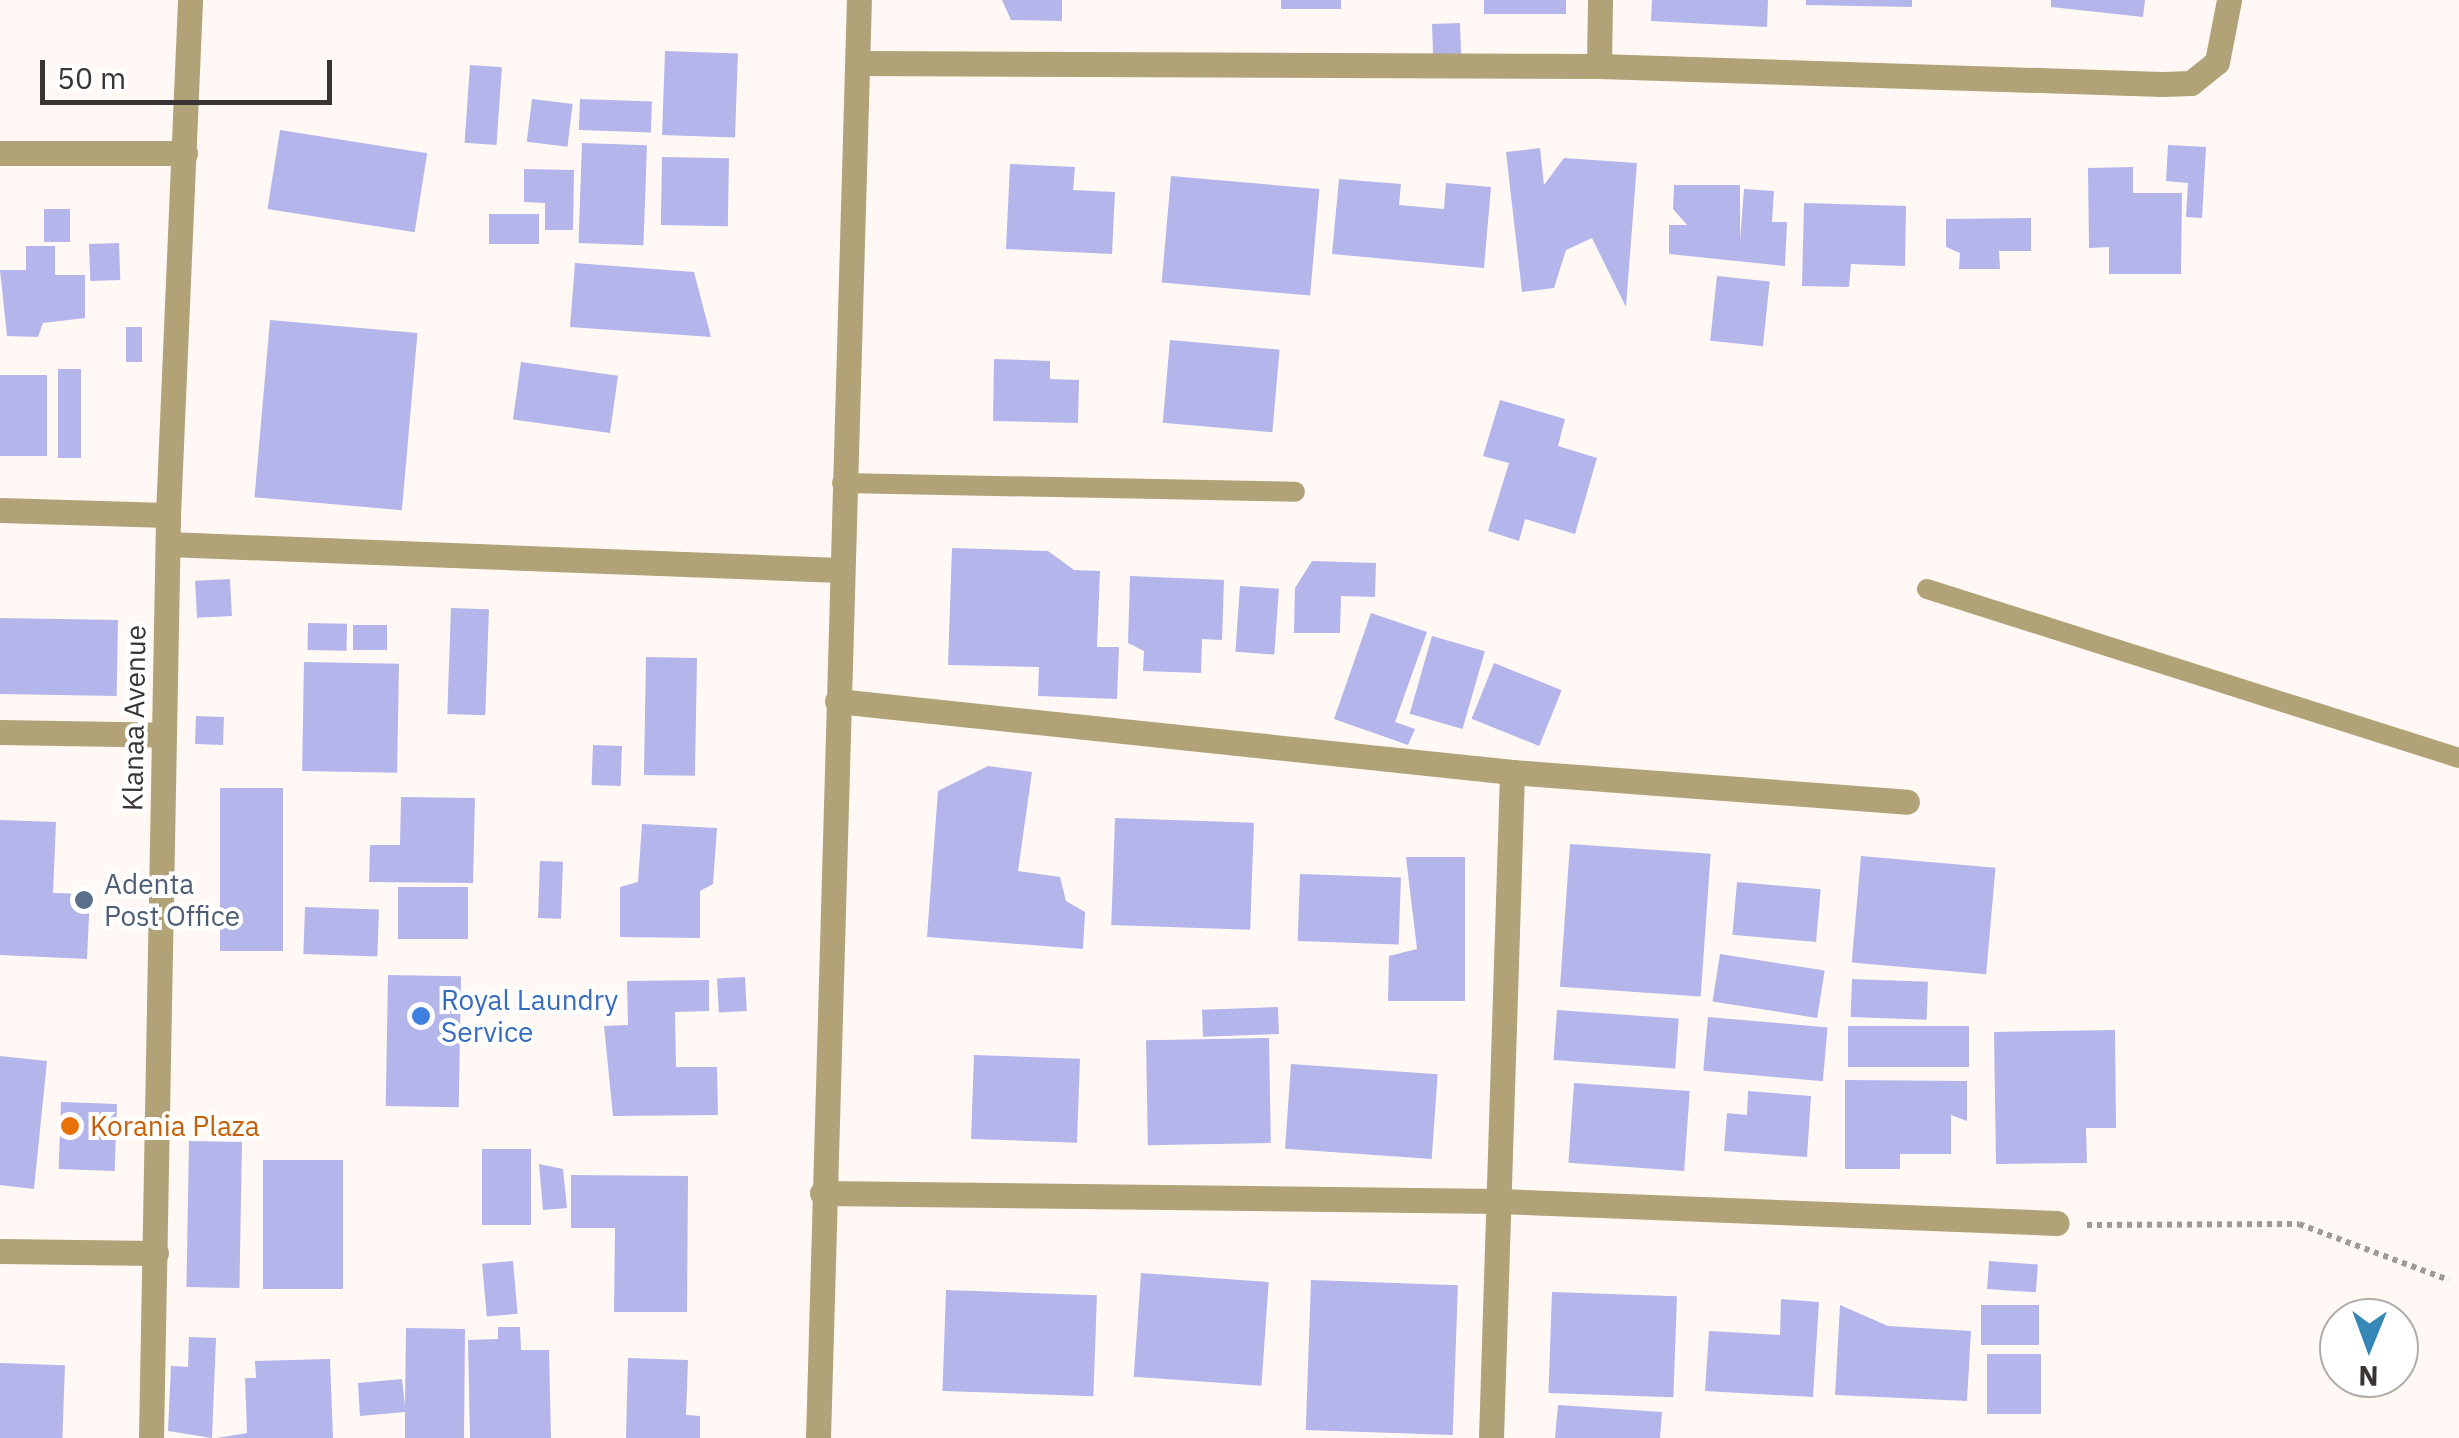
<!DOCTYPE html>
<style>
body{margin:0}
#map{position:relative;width:2459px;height:1438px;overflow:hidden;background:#fff8f4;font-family:"IBM Plex Sans",sans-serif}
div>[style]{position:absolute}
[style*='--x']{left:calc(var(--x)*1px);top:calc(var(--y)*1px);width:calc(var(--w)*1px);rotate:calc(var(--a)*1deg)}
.building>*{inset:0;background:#b3b5eb;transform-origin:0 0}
.path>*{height:6px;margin-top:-3px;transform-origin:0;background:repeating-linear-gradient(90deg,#9f9a97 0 5px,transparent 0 10px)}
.service>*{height:20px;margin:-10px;padding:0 10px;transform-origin:10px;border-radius:10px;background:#b1a277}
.minor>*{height:25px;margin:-12.5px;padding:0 12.5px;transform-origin:12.5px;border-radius:12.5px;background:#b1a277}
.dots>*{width:28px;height:28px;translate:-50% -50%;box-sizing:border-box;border:5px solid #fff;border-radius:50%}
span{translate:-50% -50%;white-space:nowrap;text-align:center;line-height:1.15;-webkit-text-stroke:8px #fff;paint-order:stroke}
.street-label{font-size:28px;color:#373433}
.service-label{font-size:28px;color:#4e5e75}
.left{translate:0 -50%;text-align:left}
.shop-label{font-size:28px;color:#366cbe}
.food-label{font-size:28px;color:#c56008}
.north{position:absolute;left:2319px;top:1298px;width:100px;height:100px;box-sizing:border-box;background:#fff;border:2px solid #afaead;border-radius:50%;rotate:181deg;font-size:28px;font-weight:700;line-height:40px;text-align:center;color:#373433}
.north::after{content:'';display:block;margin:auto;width:35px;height:45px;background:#3487b7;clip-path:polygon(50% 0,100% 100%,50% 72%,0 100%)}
.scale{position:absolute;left:40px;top:60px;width:292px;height:45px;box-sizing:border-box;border:5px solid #373433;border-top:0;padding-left:12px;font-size:30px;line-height:35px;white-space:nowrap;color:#373433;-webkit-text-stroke:8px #fff;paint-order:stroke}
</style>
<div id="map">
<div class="building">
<div style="clip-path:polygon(1002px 0,1062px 0,1062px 21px,1011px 20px)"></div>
<div style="left:1281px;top:0;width:60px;height:9px"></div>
<div style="left:1484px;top:0;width:82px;height:14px"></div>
<div style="clip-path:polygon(1652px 0,1768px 0,1767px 27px,1651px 21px)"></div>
<div style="clip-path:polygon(1806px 0,1912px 0,1912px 7px,1806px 5px)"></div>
<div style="clip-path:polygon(2051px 0,2145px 0,2143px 17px,2051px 7px)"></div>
<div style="left:1460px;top:23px;width:33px;height:28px;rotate:88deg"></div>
<div style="left:665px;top:51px;width:73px;height:84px;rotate:2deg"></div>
<div style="left:470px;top:65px;width:32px;height:78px;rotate:4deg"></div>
<div style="left:532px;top:99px;width:41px;height:43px;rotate:7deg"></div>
<div style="left:580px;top:99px;width:72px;height:31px;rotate:2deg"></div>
<div style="left:280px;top:130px;width:149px;height:80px;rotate:9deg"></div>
<div style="left:582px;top:143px;width:65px;height:100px;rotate:2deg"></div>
<div style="clip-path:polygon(2168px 145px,2206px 147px,2202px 218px,2186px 217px,2188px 183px,2166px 181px)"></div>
<div style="clip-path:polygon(1540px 148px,1544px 185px,1564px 158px,1637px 163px,1626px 307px,1592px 238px,1566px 250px,1554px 288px,1522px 292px,1506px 152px)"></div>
<div style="left:662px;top:157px;width:67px;height:68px;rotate:1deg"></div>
<div style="clip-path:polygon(1010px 164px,1075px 167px,1073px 190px,1115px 192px,1112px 254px,1006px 249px)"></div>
<div style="clip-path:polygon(2133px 167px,2133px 193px,2182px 193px,2181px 274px,2109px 274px,2109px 247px,2089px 248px,2088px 168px)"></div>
<div style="clip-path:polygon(524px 169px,574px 170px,573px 230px,545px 230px,545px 203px,524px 202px)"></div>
<div style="left:1171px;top:176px;width:149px;height:107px;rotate:5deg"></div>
<div style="clip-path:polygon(1339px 179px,1401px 184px,1399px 205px,1444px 209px,1446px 183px,1491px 187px,1484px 268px,1332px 254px)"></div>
<div style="clip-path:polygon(1674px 185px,1740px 185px,1740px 241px,1744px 189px,1774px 191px,1772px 222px,1787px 222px,1785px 266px,1669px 254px,1669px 225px,1687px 225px,1673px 209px)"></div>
<div style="clip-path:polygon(1804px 203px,1906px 206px,1905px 266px,1851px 264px,1849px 287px,1802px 286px)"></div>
<div style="left:44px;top:209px;width:26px;height:33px"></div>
<div style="left:489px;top:214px;width:50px;height:30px"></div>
<div style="clip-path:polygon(2031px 218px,2031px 251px,1999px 251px,2000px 269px,1959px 269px,1960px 253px,1946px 247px,1946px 219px)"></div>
<div style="left:119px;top:243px;width:37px;height:30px;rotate:88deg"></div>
<div style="clip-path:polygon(26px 246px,55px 246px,55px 275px,85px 275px,85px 318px,43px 323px,38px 337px,7px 336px,0 270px,26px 270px)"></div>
<div style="clip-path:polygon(575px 263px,694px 272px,711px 337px,570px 327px)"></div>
<div style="left:1717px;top:276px;width:53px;height:65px;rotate:6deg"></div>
<div style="left:270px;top:320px;width:148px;height:178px;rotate:5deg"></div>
<div style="left:126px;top:327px;width:16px;height:35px"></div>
<div style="left:1170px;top:340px;width:110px;height:83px;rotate:5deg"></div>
<div style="clip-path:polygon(994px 359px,1050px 361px,1050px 379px,1079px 380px,1078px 423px,993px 421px)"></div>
<div style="left:521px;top:362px;width:98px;height:58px;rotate:8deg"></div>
<div style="left:58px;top:369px;width:23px;height:89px"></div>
<div style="left:0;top:375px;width:47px;height:81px"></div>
<div style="clip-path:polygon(1500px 400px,1565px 419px,1558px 446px,1597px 458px,1575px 534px,1525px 519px,1519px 541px,1488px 531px,1509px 463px,1483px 456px)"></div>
<div style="clip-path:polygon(952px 548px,1048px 551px,1074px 570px,1100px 571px,1097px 647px,1119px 647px,1117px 699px,1038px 696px,1039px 667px,948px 665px)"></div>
<div style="clip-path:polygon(1312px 561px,1376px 563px,1375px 597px,1341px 596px,1340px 633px,1294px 633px,1295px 588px)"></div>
<div style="clip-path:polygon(1130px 576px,1224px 580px,1222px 640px,1202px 639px,1201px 673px,1143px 671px,1144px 651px,1128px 643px)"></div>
<div style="left:230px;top:579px;width:37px;height:35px;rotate:87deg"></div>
<div style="left:1240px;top:586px;width:39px;height:66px;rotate:4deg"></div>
<div style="left:451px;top:608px;width:38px;height:106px;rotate:2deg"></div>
<div style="clip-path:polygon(1371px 613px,1427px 632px,1395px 722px,1415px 729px,1408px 745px,1334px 719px)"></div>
<div style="left:0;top:618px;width:118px;height:76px;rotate:1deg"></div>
<div style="left:308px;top:623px;width:39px;height:27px;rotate:1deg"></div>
<div style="left:353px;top:625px;width:34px;height:25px"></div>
<div style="left:1432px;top:636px;width:55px;height:81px;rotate:16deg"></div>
<div style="left:646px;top:657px;width:51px;height:118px;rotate:1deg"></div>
<div style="left:304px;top:662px;width:95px;height:109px;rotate:1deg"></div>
<div style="left:1494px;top:663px;width:73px;height:60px;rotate:22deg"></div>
<div style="left:196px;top:716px;width:28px;height:28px;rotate:2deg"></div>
<div style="left:593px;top:745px;width:29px;height:40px;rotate:2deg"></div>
<div style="clip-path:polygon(988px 766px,1032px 772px,1018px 871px,1060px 877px,1066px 901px,1085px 912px,1083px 949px,927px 937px,938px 791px)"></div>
<div style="left:283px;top:788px;width:163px;height:63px;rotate:90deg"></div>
<div style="clip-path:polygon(401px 797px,475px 798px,473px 883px,369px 882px,370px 845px,400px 845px)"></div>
<div style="left:1115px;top:818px;width:139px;height:107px;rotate:2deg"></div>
<div style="clip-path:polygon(0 820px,56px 822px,53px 893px,90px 894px,87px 959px,0 955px)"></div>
<div style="clip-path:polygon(642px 824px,717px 828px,713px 884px,700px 891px,700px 938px,620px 937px,620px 887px,638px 882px)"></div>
<div style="left:1570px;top:844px;width:141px;height:143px;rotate:4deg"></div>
<div style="left:1861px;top:856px;width:135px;height:107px;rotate:5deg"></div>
<div style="clip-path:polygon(1406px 857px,1465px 857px,1465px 1001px,1388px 1001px,1389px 956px,1417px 949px)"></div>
<div style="left:540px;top:861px;width:23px;height:57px;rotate:2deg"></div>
<div style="left:1300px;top:874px;width:101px;height:67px;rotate:2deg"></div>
<div style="left:1737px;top:882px;width:84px;height:53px;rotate:5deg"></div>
<div style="left:398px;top:887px;width:70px;height:52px"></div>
<div style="left:305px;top:907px;width:74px;height:47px;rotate:2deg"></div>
<div style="left:1720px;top:954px;width:106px;height:48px;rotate:9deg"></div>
<div style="left:388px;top:975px;width:73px;height:131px;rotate:1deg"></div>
<div style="left:745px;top:977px;width:34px;height:28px;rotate:87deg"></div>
<div style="left:1852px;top:979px;width:76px;height:38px;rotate:2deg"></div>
<div style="clip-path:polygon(709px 980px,709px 1011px,675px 1012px,676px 1067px,717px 1067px,718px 1115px,613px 1116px,604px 1026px,628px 1025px,627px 981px)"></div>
<div style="left:1278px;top:1007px;width:27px;height:76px;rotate:88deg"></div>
<div style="left:1557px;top:1010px;width:122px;height:50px;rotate:4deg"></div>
<div style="left:1708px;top:1017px;width:120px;height:54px;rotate:5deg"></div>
<div style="left:1969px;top:1026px;width:41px;height:121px;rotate:90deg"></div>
<div style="clip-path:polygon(2115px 1030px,2116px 1128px,2086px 1128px,2087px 1163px,1996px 1164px,1994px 1032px)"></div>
<div style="left:1269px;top:1038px;width:105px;height:123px;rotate:89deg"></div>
<div style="left:974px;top:1055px;width:106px;height:84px;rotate:2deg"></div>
<div style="clip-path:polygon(0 1056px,47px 1061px,34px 1189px,0 1185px)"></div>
<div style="left:1291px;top:1064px;width:147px;height:85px;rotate:4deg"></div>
<div style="clip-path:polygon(1845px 1080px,1967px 1081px,1967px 1121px,1951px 1115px,1951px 1154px,1900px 1154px,1900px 1169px,1845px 1169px)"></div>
<div style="left:1574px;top:1083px;width:116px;height:80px;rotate:4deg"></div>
<div style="clip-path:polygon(1748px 1091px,1811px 1096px,1807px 1157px,1724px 1151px,1727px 1113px,1747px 1115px)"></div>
<div style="left:61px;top:1102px;width:56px;height:67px;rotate:2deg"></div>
<div style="left:189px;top:1141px;width:53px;height:146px;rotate:1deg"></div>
<div style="left:482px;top:1149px;width:49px;height:76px"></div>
<div style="left:343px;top:1160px;width:129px;height:80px;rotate:90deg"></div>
<div style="clip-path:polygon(539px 1164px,563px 1169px,567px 1208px,543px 1210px)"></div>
<div style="clip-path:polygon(571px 1175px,688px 1176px,687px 1312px,614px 1312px,615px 1228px,571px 1228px)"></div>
<div style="left:513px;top:1261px;width:53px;height:31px;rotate:85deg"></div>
<div style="left:1989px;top:1261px;width:49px;height:28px;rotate:4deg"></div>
<div style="left:1141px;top:1273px;width:128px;height:104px;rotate:4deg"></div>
<div style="left:1311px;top:1280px;width:147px;height:150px;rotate:2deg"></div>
<div style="left:946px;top:1290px;width:151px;height:101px;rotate:2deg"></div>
<div style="left:1552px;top:1292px;width:125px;height:101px;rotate:2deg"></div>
<div style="clip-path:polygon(1781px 1299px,1819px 1302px,1813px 1397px,1705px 1391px,1709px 1331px,1780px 1335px)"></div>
<div style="clip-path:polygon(1840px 1305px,1888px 1326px,1971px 1331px,1967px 1401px,1835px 1395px)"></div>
<div style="left:2039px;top:1305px;width:40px;height:58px;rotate:90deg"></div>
<div style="clip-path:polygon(498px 1327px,520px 1327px,521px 1350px,549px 1350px,551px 1438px,470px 1438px,468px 1340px,498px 1339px)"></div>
<div style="clip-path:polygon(406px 1328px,465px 1329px,464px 1438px,405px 1438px,405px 1412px,360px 1416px,358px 1383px,402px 1379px,405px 1406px)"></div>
<div style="clip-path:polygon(189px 1337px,216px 1338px,212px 1438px,168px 1431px,171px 1366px,188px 1367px)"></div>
<div style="left:1987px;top:1354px;width:54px;height:60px"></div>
<div style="clip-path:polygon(628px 1358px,688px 1360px,686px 1415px,700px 1416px,700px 1438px,626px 1438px)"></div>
<div style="clip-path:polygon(330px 1359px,333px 1438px,217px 1438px,247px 1433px,245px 1378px,256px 1378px,255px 1361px)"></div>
<div style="left:0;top:1363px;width:65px;height:75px;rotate:2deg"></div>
<div style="clip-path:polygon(1558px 1405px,1662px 1412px,1660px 1438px,1555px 1438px)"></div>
</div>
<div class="path">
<div style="--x:2087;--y:1225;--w:212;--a:-0.3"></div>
<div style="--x:2299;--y:1224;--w:160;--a:20.5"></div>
</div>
<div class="service">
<div style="--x:842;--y:483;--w:453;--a:1.1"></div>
<div style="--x:1927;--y:589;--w:558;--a:17.62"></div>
</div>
<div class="minor">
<div style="--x:858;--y:63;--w:741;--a:0.23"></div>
<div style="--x:1599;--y:66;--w:563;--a:1.83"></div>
<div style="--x:2162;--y:84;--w:29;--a:-2"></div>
<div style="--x:2191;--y:83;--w:33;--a:-39"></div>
<div style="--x:2217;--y:62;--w:63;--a:-79"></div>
<div style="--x:1599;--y:66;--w:66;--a:-89.1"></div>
<div style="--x:0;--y:153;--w:185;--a:0"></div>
<div style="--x:0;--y:510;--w:168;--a:1.7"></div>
<div style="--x:168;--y:544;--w:672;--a:2.22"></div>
<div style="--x:837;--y:701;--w:679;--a:6"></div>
<div style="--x:1512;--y:772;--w:396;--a:4.3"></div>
<div style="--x:0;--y:732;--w:164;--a:1"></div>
<div style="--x:822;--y:1193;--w:677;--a:0.68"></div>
<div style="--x:1499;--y:1201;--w:558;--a:2.26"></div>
<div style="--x:0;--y:1251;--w:156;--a:0.7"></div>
<div style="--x:151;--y:1438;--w:923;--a:-88.94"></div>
<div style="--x:168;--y:515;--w:515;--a:-87.55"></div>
<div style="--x:818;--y:1438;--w:1439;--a:-88.37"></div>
<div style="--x:1491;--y:1438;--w:666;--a:-88.19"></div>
</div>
<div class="dots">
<div style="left:84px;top:900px;background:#5c6f8a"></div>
<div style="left:421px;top:1016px;background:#3f7fe0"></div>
<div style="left:70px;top:1126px;background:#e8710a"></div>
</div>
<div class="street-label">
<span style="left:134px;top:718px;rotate:-89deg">Klanaa Avenue</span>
</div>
<div class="service-label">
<span class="left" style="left:104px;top:900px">Adenta<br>Post Office</span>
</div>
<div class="shop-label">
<span class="left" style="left:441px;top:1016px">Royal Laundry<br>Service</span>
</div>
<div class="food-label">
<span class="left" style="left:90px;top:1126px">Korania Plaza</span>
</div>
<div class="north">N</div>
<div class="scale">50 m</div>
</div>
